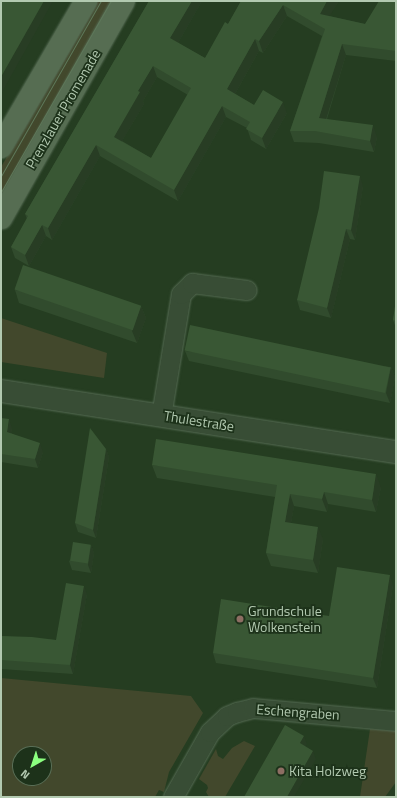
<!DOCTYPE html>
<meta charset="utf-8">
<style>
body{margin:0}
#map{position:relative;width:397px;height:798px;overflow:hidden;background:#253d21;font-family:"Titillium Web",sans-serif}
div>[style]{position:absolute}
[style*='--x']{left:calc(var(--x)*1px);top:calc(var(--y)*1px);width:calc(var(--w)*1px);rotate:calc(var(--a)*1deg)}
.green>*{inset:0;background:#42482c}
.roads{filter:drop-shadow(0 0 1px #556b53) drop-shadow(0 0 1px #556b53)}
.minor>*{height:19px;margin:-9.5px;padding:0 9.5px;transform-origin:9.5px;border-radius:9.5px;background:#384d35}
.tertiary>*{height:22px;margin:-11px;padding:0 11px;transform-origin:11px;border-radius:11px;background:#384d35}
.primary>*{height:22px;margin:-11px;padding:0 11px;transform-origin:11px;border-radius:11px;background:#566d52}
.tram>*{height:1px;margin:-0.5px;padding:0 0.5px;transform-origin:0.5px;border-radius:0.5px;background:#5e785a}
.wall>*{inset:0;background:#314b2d}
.shaded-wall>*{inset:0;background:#283d24}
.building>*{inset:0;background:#395734;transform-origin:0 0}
.dots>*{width:11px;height:11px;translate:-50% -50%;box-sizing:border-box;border:2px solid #1d321a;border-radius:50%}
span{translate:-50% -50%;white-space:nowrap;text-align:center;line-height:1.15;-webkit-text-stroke:3.5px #1d321a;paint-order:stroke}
.street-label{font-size:14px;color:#b2c9b0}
.poi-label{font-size:14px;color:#b2c9b0}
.left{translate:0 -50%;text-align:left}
.frame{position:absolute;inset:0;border:2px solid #b2c9b0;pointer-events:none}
.north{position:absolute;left:12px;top:746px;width:40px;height:40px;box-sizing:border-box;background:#1d321a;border:1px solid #596e56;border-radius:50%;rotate:219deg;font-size:11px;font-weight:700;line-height:16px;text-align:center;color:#b2c9b0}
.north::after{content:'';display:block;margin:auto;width:14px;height:18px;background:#8bff7f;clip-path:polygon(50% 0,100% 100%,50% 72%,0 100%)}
</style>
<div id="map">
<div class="green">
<div style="clip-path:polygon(97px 1px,113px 1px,1px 201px,1px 167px)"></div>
<div style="clip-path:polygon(1px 318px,107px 353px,104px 378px,1px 362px)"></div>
<div style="clip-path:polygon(evenodd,1px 678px,191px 696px,203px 713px,169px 772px,164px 792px,159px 790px,155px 797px,1px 797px,1px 678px,20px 754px,44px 754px,44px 778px,20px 778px,20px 754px)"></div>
<div style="clip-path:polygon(370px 729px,396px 731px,396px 782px,385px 797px,360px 797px)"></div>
<div style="clip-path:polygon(244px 741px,255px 746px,225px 797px,209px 797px,206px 792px,208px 788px,207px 785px,199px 779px,216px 749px,218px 756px,223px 759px,232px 748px)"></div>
</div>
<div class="roads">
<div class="minor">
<div style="--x:161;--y:416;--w:124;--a:-80.7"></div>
<div style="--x:181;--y:294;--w:16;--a:-45"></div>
<div style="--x:192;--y:283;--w:55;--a:7.3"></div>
<div style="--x:173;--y:797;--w:75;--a:-60.4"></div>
<div style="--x:210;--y:732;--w:23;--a:-43"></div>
<div style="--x:227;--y:716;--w:11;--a:-22"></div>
<div style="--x:237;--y:712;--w:16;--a:-14"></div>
<div style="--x:253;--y:708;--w:144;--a:5.2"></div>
</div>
<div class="tertiary">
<div style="--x:1;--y:391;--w:400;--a:8.8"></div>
</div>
<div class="primary">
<div style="--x:1;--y:147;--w:169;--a:-59.8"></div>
<div style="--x:1;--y:218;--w:249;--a:-60.5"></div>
</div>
</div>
<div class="tram">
<div style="--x:1;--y:176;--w:202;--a:-60.3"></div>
<div style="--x:1;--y:192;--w:220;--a:-60.1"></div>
</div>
<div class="wall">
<div style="clip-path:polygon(evenodd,149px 1px,202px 1px,178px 43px,205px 58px,228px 24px,241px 1px,339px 1px,329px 16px,365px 24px,396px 1px,396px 61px,346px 55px,327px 119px,377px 137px,374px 152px,319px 143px,294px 142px,290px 131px,322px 36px,287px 16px,263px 53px,259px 51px,235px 94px,254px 105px,287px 113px,266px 149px,251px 140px,247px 128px,226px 117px,178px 201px,100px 156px,52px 240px,46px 236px,29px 266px,15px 258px,11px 247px,27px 219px,25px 214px,149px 1px,157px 77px,188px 95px,151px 158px,122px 141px,144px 104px,143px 101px,157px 77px)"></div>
<div style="clip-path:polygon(363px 186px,355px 240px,350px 239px,331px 318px,300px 310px,297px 300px)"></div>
<div style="clip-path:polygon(15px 290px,141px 306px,146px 318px,137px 343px,19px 303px)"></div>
<div style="clip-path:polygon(396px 306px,396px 328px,393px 320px)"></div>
<div style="clip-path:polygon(185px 351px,391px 367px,395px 377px,390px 403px,189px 361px)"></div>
<div style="clip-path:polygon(1px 418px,12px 428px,11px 433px,43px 452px,38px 468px,1px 462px)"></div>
<div style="clip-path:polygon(106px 449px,109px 457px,96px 538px,78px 532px,75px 523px)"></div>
<div style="clip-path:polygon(152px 465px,381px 487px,376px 512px,328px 504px,327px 512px,294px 506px,291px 523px,323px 539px,318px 573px,271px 566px,266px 553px,275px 497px,157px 478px)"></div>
<div style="clip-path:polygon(91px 545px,94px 553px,91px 573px,72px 570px,69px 561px)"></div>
<div style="clip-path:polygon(393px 585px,377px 688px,216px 663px,213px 653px,329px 616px)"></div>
<div style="clip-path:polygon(87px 594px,73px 674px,1px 669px,1px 636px,56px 640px)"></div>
</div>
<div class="shaded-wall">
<div style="clip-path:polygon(44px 1px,53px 1px,1px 94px,1px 77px)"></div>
<div style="clip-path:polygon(192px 1px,202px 1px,174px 50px,170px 38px)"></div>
<div style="clip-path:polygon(327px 1px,339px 1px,324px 25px,320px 14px)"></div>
<div style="clip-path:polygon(283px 5px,287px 16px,263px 53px,259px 41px)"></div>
<div style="clip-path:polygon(255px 39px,259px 51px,231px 101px,227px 89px)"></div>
<div style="clip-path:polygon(342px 44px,346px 55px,323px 129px,319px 118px)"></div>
<div style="clip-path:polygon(153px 66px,157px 77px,143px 101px,144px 104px,118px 148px,114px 137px,138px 91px)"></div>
<div style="clip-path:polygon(283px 102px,287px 113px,266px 149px,262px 138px)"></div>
<div style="clip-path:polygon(222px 106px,226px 117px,178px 201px,174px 190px)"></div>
<div style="clip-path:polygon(373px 125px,377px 137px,374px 152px,370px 141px)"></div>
<div style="clip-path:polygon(96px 145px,100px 156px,52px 240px,48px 228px)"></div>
<div style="clip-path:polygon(360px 176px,363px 186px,355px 240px,351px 230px)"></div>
<div style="clip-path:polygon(42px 225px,46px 236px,29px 266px,25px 255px)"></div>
<div style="clip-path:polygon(346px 229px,350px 239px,331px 318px,327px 308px)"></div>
<div style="clip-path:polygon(141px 306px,146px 318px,137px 343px,132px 331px)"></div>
<div style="clip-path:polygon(391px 367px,395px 377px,390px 403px,386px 393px)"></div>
<div style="clip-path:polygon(9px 419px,12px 428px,10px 441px,7px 432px)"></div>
<div style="clip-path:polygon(40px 443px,43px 452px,38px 468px,35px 459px)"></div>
<div style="clip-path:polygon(106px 449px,109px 457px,96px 538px,93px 530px)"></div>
<div style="clip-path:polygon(376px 474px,381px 487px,376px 512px,372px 500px)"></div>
<div style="clip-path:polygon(324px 492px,328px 504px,327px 512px,322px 499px)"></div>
<div style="clip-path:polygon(290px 494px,294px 506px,289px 534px,285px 522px)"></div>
<div style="clip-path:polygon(318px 527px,323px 539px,318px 573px,313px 560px)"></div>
<div style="clip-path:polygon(91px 545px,94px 553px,91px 573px,88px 565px)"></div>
<div style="clip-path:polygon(390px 575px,393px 585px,377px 688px,373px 678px)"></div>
<div style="clip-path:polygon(84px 586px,87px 594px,73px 674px,70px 665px)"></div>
<div style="clip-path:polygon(304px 736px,307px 744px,303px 751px,300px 743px)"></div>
<div style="clip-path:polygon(313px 751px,316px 759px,294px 797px,287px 797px)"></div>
</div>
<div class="building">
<div style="clip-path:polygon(1px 1px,44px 1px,1px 77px)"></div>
<div style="clip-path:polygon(evenodd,149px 1px,192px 1px,170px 38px,205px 58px,225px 22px,228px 24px,241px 1px,327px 1px,320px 14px,365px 24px,379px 1px,396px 1px,396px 51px,342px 44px,319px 118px,373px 125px,370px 141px,315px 131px,290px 131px,325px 29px,283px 5px,259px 41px,255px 39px,227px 89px,254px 105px,263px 90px,283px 102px,262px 138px,246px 129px,250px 122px,222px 106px,174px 190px,96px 145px,48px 228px,42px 225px,25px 255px,11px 247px,28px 216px,25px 214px,149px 1px,153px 66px,191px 88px,151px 158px,114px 137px,140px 92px,138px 91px,153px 66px)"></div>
<div style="clip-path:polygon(324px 171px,360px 176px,351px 230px,346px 229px,327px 308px,297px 300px,319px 208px)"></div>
<div style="left:23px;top:265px;width:125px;height:26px;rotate:19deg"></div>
<div style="clip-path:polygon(395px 306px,396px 306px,396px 321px,393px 320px)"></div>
<div style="left:190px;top:325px;width:205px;height:26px;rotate:12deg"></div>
<div style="clip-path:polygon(1px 418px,9px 419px,7px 432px,40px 443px,35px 459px,1px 454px)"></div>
<div style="clip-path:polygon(90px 428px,106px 449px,93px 530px,75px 523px)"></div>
<div style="clip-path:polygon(156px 439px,376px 474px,372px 500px,324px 492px,322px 499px,290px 494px,285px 522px,318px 527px,313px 560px,266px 553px,277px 485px,152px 465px)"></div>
<div style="left:73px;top:542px;width:18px;height:19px;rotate:9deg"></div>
<div style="clip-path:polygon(337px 567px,390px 575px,373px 678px,213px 653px,221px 599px,329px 616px)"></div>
<div style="clip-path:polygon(66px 583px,84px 586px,70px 665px,1px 660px,1px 636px,32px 637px,56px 640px)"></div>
<div style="clip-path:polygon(285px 725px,304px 736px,300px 743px,313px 751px,287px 797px,244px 797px)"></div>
</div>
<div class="dots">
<div style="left:240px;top:619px;background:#8d6e63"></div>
<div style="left:281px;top:771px;background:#8d6e63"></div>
</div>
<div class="street-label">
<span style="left:63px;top:109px;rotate:-60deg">Prenzlauer Promenade</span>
<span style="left:199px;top:421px;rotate:9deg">Thulestraße</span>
<span style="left:298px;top:712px;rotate:4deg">Eschengraben</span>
</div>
<div class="poi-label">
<span class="left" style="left:248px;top:619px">Grundschule<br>Wolkenstein</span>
<span class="left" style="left:289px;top:771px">Kita Holzweg</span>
</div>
<div class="frame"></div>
<div class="north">N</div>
</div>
